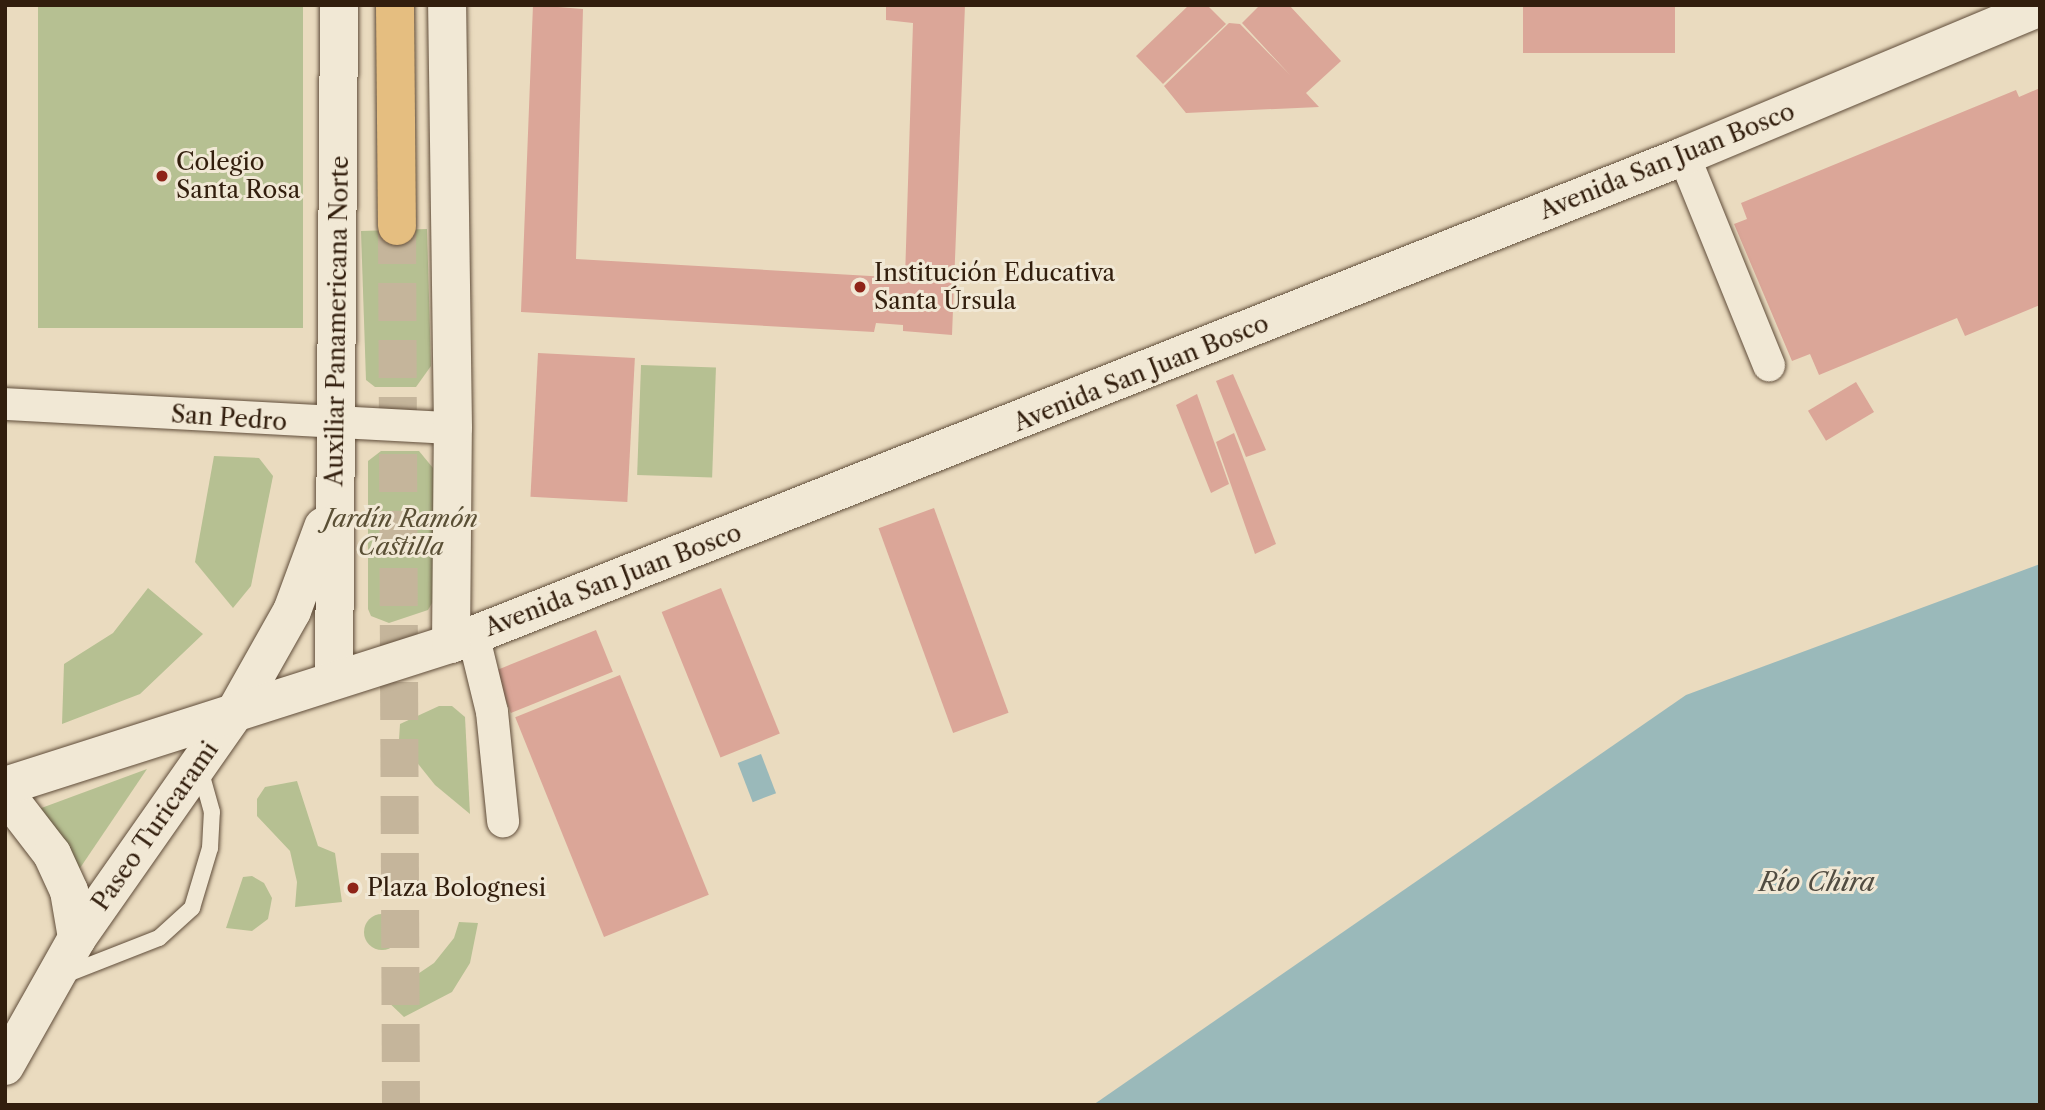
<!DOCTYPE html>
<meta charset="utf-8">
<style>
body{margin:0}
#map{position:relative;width:2045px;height:1110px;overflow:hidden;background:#eadbbf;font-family:"Libre Caslon Text",serif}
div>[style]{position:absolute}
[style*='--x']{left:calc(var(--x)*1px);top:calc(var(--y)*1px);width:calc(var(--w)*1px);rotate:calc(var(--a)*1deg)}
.green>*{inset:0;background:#b6c092;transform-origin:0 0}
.round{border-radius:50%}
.water>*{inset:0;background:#9ab9ba;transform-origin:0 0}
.building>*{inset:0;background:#dba698;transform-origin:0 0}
.trunk-tunnel>*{height:38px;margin-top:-19px;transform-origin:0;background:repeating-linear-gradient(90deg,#c5b59b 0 38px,transparent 0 57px)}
.roads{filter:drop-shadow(0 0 2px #604d3a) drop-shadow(0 0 2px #604d3a)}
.service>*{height:16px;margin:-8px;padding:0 8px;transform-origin:8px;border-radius:8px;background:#f1e8d5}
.minor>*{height:32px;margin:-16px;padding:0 16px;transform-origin:16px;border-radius:16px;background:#f1e8d5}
.tertiary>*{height:38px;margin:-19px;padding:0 19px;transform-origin:19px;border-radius:19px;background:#f1e8d5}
.secondary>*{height:38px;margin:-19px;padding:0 19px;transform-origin:19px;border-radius:19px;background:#f1e8d5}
.trunk>*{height:38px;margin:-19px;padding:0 19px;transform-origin:19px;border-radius:19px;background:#e5be80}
.dots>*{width:19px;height:19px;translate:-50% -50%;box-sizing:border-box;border:4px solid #f1e8d5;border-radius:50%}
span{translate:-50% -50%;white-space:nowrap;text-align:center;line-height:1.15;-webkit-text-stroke:6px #f1e8d5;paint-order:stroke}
.street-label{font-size:24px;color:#321e0d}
.poi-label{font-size:24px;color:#321e0d}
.left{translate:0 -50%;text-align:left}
.park-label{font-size:24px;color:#5a4f35;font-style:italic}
.water-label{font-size:26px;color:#514c41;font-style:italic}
.frame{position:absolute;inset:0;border:7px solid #321e0d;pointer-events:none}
</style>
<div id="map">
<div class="green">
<div style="left:38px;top:5px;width:265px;height:323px"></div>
<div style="clip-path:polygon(427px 229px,431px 366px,416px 387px,375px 387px,366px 380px,361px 231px)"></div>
<div style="left:641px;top:365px;width:75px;height:110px;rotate:2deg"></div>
<div style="clip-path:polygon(381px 451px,419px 451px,433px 468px,435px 598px,428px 610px,389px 623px,371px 616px,368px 609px,368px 461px)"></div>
<div style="clip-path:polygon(214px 456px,259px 458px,273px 476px,251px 586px,233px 608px,195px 562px)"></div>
<div style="clip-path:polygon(148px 588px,203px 634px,140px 694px,62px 724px,64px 664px,113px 633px)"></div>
<div style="clip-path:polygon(439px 706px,452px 706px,465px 717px,470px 814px,435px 785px,399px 740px,400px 724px)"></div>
<div style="clip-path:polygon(147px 769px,78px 871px,36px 810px)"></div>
<div style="clip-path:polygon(297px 781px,318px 846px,335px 853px,342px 902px,295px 907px,297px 882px,290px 851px,257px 816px,257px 799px,265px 787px)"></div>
<div style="clip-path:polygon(252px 876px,264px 883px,272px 898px,268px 919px,252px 931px,226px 928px,243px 877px)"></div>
<div class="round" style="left:364px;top:914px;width:36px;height:36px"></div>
<div style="clip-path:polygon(459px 922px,478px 923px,470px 963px,452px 992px,404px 1017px,384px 998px,385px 983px,406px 982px,434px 963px,454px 938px)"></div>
</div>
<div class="water">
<div style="clip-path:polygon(2040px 564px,2040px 1105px,1093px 1105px,1686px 695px)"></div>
<div style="left:761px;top:754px;width:42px;height:25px;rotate:69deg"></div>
</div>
<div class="building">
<div style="clip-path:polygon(533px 5px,583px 9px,576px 259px,905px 278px,913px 23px,886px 20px,886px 5px,965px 5px,952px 335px,903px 331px,903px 325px,876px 323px,874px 332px,521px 312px)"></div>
<div style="clip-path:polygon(1189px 5px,1207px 5px,1226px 24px,1163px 84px,1136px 56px)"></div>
<div style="clip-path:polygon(1260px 5px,1289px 5px,1341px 61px,1306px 93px,1319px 107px,1186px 113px,1164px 86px,1229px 23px,1240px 24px,1290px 75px,1242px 23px)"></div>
<div style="left:1523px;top:5px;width:152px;height:48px"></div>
<div style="clip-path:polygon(2040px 88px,2040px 305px,1965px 336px,1957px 318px,1819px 375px,1810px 354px,1792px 361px,1734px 224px,1747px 219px,1741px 203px,2016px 90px,2019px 97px)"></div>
<div style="left:538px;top:353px;width:97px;height:144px;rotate:3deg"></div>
<div style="clip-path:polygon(1233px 374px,1266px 450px,1246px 457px,1216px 381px)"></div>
<div style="left:1856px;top:382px;width:35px;height:56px;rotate:59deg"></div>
<div style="clip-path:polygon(1197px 394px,1229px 484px,1211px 493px,1176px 405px)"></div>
<div style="clip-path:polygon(1234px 433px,1276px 544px,1255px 554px,1216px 442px)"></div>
<div style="left:934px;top:508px;width:218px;height:59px;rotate:70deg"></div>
<div style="left:721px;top:588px;width:157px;height:64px;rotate:68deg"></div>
<div style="left:596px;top:630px;width:45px;height:110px;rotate:68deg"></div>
<div style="left:620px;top:675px;width:237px;height:113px;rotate:68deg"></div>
</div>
<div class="trunk-tunnel">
<div style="--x:397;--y:226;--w:879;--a:89.74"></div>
</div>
<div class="roads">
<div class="service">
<div style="--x:62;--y:976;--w:104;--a:-21.4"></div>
<div style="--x:159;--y:938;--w:45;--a:-42.3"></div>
<div style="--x:192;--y:908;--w:63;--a:-73.3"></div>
<div style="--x:210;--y:848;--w:36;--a:-87"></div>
<div style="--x:212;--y:812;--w:45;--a:-105.6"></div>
</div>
<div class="minor">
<div style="--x:1684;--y:156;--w:226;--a:67.9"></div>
<div style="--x:5;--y:404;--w:449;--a:3.1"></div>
<div style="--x:473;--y:634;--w:80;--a:76.3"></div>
<div style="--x:492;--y:712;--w:110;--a:84.2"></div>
</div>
<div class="tertiary">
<div style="--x:451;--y:644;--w:1326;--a:-21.59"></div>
<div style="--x:1684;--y:156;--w:386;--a:-22.7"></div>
<div style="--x:5;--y:793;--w:77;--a:52.4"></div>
<div style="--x:52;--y:854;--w:41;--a:65.3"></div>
<div style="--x:69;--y:891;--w:48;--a:80.3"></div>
<div style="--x:5;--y:1066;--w:147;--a:-60.6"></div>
<div style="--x:77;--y:938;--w:274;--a:-55"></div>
</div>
<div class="secondary">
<div style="--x:334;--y:679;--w:674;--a:-89.57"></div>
<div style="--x:234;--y:714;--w:118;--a:-60.6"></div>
<div style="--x:292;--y:611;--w:90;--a:-69.7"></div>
<div style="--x:5;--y:786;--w:468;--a:-17.7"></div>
<div style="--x:451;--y:644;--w:216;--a:-89.5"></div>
<div style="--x:453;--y:428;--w:423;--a:-90.8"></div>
</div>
<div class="trunk">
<div style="--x:395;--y:5;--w:221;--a:89.5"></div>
</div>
</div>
<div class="dots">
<div style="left:162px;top:176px;background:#8f2418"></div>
<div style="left:860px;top:287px;background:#8f2418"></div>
<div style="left:353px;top:888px;background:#8f2418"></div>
</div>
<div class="street-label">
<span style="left:1667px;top:161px;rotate:-22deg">Avenida San Juan Bosco</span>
<span style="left:337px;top:321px;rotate:-89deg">Auxiliar Panamericana Norte</span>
<span style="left:1141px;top:373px;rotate:-22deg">Avenida San Juan Bosco</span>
<span style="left:229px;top:418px;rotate:4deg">San Pedro</span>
<span style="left:613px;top:580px;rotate:-21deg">Avenida San Juan Bosco</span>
<span style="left:155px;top:826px;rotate:-55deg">Paseo Turicarami</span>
</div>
<div class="poi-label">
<span class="left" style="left:176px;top:176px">Colegio<br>Santa Rosa</span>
<span class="left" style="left:874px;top:287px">Institución Educativa<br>Santa Úrsula</span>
<span class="left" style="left:367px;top:888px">Plaza Bolognesi</span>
</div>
<div class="park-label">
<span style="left:401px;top:533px">Jardín Ramón<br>Castilla</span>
</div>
<div class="water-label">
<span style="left:1817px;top:883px">Río Chira</span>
</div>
<div class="frame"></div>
</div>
